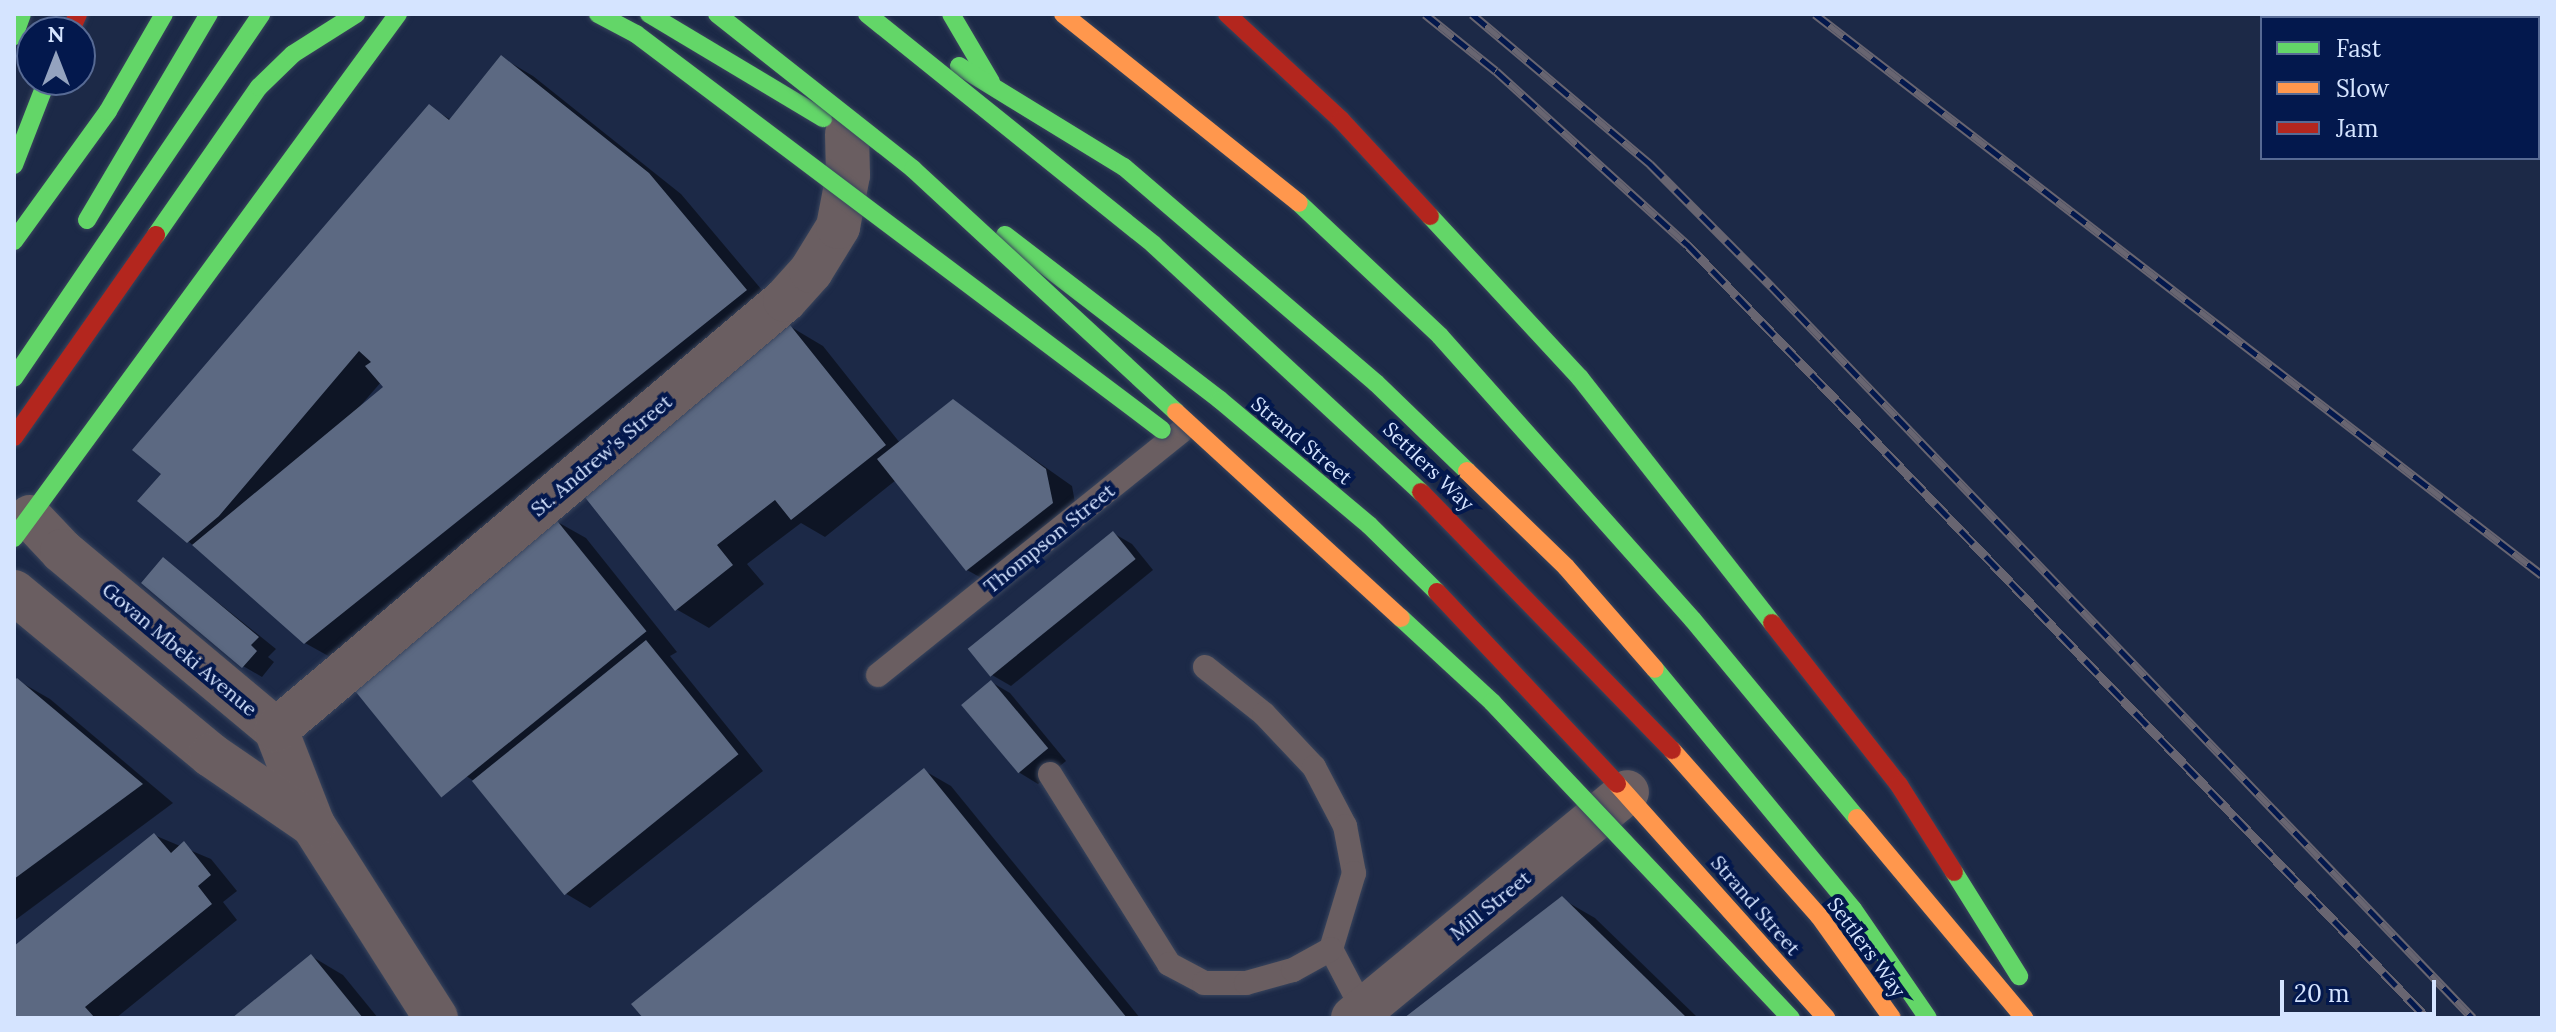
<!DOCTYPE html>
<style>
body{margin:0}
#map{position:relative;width:2556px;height:1032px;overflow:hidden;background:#1c2947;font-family:Lora,serif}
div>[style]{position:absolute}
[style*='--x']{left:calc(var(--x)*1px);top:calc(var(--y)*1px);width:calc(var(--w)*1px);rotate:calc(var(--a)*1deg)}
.shadow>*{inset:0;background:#0007}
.building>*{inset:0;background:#5c6982;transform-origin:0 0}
.roads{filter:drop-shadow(0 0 2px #39455d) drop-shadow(0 0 2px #39455d)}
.lane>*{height:24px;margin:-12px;padding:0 12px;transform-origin:12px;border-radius:12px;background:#6a5e61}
.street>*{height:44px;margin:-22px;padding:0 22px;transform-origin:22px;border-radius:22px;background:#6a5e61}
.fast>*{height:18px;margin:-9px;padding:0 9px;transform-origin:9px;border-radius:9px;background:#63d668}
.slow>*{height:18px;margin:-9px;padding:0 9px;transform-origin:9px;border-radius:9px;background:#ff974d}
.jam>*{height:18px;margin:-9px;padding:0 9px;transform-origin:9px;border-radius:9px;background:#b3261e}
.rail>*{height:9px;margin-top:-4.5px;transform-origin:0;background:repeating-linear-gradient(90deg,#03184d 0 18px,#686571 0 36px);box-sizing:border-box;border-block:2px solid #686571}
.bridges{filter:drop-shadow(0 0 2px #39455d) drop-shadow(0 0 2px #39455d)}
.fast-bridge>*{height:18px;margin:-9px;padding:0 9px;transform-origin:9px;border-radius:9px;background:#63d668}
.slow-bridge>*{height:18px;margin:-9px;padding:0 9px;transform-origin:9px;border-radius:9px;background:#ff974d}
.jam-bridge>*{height:18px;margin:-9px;padding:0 9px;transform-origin:9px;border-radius:9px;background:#b3261e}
span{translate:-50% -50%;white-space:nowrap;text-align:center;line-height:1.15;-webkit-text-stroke:8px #03184d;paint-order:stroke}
.street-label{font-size:20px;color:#d5e4ff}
.frame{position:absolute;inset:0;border:16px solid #d5e4ff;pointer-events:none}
.legend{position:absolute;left:2260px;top:16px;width:280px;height:144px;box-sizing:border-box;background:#03184d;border:2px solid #576a94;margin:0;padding:10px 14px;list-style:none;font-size:24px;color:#d5e4ff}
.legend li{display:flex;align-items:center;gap:16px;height:40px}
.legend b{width:40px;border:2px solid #576a94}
.north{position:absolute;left:16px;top:16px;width:80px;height:80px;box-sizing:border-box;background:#03184d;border:2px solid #576a94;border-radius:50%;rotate:0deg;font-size:22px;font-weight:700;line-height:32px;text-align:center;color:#d5e4ff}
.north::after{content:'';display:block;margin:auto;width:28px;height:36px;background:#94a3bf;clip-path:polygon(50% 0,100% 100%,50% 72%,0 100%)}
.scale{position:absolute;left:2280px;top:980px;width:156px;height:36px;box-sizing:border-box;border:4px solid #d5e4ff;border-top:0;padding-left:10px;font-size:24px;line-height:28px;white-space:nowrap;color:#d5e4ff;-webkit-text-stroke:6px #03184d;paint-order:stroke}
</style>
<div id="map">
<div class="shadow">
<div style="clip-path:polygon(evenodd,501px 57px,533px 76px,681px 194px,778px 309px,332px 658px,305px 643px,188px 541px,164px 474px,430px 107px,451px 120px,501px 57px,382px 381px,389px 387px,355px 412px,382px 381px)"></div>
<div style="clip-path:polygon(791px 327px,823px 346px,900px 443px,953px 402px,1072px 486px,1078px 519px,994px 585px,967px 570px,896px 480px,825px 537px,801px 523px,747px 564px,764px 584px,709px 628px,676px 609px)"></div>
<div style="clip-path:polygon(554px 520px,586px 538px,677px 652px,670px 656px,763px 771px,590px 908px,563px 892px,474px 781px,463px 774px)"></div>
<div style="clip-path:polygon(1113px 533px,1132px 544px,1153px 570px,1011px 686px,992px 675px)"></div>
<div style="clip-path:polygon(164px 559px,276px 649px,268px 657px,274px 662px,262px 677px,243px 666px)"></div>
<div style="clip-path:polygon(17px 680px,50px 699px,173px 803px,14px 921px)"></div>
<div style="clip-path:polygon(991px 682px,1010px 693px,1066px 761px,1038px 784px,1020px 773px,964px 705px)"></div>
<div style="clip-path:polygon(925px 771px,951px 786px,1140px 1018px,645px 1018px)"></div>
<div style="clip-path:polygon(154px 835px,211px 859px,237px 891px,223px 902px,237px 920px,116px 1018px,14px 1018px,14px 948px)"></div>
<div style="clip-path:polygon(1562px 899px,1595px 918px,1698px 1018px,1408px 1018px)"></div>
<div style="clip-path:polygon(311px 956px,343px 975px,378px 1018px,235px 1018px)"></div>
</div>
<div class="building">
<div style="clip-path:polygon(501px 55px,649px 173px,747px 290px,304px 644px,192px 545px,383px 387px,365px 366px,371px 362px,359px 351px,219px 516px,187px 543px,137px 501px,161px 474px,132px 450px,429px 104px,449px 120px)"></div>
<div style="clip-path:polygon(790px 325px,886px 445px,791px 520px,775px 500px,717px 545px,733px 565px,675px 611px,580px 491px)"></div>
<div style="clip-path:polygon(953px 399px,1046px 469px,1053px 503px,966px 571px,877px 459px)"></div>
<div style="left:554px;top:517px;width:147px;height:264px;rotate:51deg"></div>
<div style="left:1113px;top:531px;width:36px;height:187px;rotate:51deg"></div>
<div style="clip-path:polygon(163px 557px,259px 637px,251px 645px,257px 651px,242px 668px,141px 583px)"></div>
<div style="left:646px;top:640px;width:147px;height:224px;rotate:51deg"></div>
<div style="clip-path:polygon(17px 678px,143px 784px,14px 879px,14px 681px)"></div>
<div style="left:991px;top:680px;width:89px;height:39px;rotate:50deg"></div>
<div style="clip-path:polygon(924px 768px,1127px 1018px,643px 1018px,631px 1004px)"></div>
<div style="clip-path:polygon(154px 833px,171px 853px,184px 841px,211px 875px,198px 886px,212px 904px,85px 1007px,95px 1018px,14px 1018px,14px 946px)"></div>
<div style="clip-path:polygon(1562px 896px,1687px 1018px,1404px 1018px)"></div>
<div style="clip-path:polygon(311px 954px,363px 1018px,232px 1018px)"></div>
</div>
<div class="roads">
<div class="lane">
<div style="--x:1205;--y:667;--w:75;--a:38.5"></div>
<div style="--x:1264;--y:714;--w:73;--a:46.7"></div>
<div style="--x:1314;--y:767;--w:67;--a:62.3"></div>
<div style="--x:1345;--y:826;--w:48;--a:79.2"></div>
<div style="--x:1354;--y:873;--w:79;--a:106.8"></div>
<div style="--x:1331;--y:949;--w:69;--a:62.3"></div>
<div style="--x:878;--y:675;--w:388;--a:-38.8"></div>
<div style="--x:1050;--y:774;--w:224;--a:57.9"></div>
<div style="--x:1169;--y:964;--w:40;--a:28"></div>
<div style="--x:1204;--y:983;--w:42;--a:0"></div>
<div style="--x:1246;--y:983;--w:49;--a:-15.5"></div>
<div style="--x:1293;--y:970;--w:43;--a:-28.9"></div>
</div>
<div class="street">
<div style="--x:30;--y:517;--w:47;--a:46.7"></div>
<div style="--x:62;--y:551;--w:279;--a:39.9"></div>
<div style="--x:276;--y:730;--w:102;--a:68.7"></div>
<div style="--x:313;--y:825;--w:229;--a:57.5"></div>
<div style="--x:14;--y:592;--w:256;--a:39.6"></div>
<div style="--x:211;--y:755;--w:124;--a:34.5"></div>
<div style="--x:276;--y:730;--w:666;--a:-40.19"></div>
<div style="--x:785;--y:300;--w:39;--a:-48"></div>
<div style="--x:811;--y:271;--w:52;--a:-58.5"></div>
<div style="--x:838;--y:227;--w:53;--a:-79.1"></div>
<div style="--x:848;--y:175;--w:41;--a:-91.4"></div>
<div style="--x:1353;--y:1018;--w:355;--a:-39.5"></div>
</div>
<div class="fast">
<div style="--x:649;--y:14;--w:203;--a:30.9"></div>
<div style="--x:951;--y:14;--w:79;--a:59.5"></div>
<div style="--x:14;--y:36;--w:23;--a:-70"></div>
<div style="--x:959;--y:66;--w:193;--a:31.5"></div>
<div style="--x:1124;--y:167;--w:332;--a:40.6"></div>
<div style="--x:1376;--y:383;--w:127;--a:44"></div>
<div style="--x:14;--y:165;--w:91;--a:-68.8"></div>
<div style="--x:1299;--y:203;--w:194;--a:43.3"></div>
<div style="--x:1440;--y:336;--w:380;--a:48.3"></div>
<div style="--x:1693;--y:620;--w:257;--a:50.4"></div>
<div style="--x:1430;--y:216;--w:221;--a:47.2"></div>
<div style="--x:1580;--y:378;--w:311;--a:51.9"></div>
<div style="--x:87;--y:220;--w:239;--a:-59.4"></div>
<div style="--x:156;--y:235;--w:180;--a:-55.2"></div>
<div style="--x:259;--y:87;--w:47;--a:-44.1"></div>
<div style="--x:293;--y:54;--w:75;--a:-32.4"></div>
<div style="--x:1005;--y:235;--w:271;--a:37.5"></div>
<div style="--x:1220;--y:400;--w:194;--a:40"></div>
<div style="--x:1369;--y:525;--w:95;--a:44.6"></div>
<div style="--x:14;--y:241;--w:160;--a:-54.1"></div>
<div style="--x:108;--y:111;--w:112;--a:-60"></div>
<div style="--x:14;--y:378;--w:440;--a:-55.8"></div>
<div style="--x:14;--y:538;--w:650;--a:-53.77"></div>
<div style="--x:1655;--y:669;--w:311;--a:50.5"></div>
<div style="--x:1853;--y:909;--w:132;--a:55.5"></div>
<div style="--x:1954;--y:872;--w:123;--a:58"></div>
</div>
<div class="slow">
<div style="--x:1063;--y:14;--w:302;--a:38.7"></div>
<div style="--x:1467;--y:471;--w:138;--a:44.1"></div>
<div style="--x:1566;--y:567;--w:135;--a:48.9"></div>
<div style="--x:1617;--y:784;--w:314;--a:48.2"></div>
<div style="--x:1857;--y:818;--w:261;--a:50.1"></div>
</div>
<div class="jam">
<div style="--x:1227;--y:14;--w:156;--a:42.9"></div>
<div style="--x:1341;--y:120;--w:131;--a:47.2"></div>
<div style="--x:70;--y:32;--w:20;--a:-66"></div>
<div style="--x:14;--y:437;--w:247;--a:-54.9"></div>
<div style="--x:1437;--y:592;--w:263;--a:46.8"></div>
<div style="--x:1772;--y:623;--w:206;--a:51.9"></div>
<div style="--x:1899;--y:785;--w:103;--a:57.7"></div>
</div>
</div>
<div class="rail">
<div style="--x:1425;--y:14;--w:91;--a:38.8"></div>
<div style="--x:1496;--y:71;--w:258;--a:42.2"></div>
<div style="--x:1687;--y:244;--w:1071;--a:46.29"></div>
<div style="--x:1472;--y:14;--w:233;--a:40.1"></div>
<div style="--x:1650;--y:164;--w:172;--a:45.2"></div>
<div style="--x:1771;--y:286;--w:1014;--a:46.2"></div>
<div style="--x:1815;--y:14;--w:918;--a:37.66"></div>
</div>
<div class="bridges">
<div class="fast-bridge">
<div style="--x:598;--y:14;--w:43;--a:27.8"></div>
<div style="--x:636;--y:34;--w:658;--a:36.97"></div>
<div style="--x:717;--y:14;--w:250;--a:38.3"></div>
<div style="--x:913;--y:169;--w:358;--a:42.7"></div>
<div style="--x:867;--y:14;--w:368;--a:38.8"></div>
<div style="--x:1154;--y:245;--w:364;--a:42.8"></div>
<div style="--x:1401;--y:618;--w:124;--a:42.7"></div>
<div style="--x:1492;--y:702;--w:435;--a:46.6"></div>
</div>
<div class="slow-bridge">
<div style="--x:1176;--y:412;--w:305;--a:42.5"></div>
<div style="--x:1672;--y:750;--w:222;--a:48.5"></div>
<div style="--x:1819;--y:916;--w:125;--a:54.4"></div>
</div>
<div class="jam-bridge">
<div style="--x:1421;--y:492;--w:360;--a:45.8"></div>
</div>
</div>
<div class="street-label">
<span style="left:1302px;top:440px;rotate:40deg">Strand Street</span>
<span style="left:601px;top:455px;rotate:-40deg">St. Andrew's Street</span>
<span style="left:1429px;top:466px;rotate:44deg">Settlers Way</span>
<span style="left:1049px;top:538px;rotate:-39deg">Thompson Street</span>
<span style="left:180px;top:649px;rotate:40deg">Govan Mbeki Avenue</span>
<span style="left:1490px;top:905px;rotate:-39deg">Mill Street</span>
<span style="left:1756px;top:905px;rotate:49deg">Strand Street</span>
<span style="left:1867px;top:947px;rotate:54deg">Settlers Way</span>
</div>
<div class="frame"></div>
<ul class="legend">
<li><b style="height:10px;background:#63d668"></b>Fast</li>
<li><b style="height:10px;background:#ff974d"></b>Slow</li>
<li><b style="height:10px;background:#b3261e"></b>Jam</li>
</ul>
<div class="north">N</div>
<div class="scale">20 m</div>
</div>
